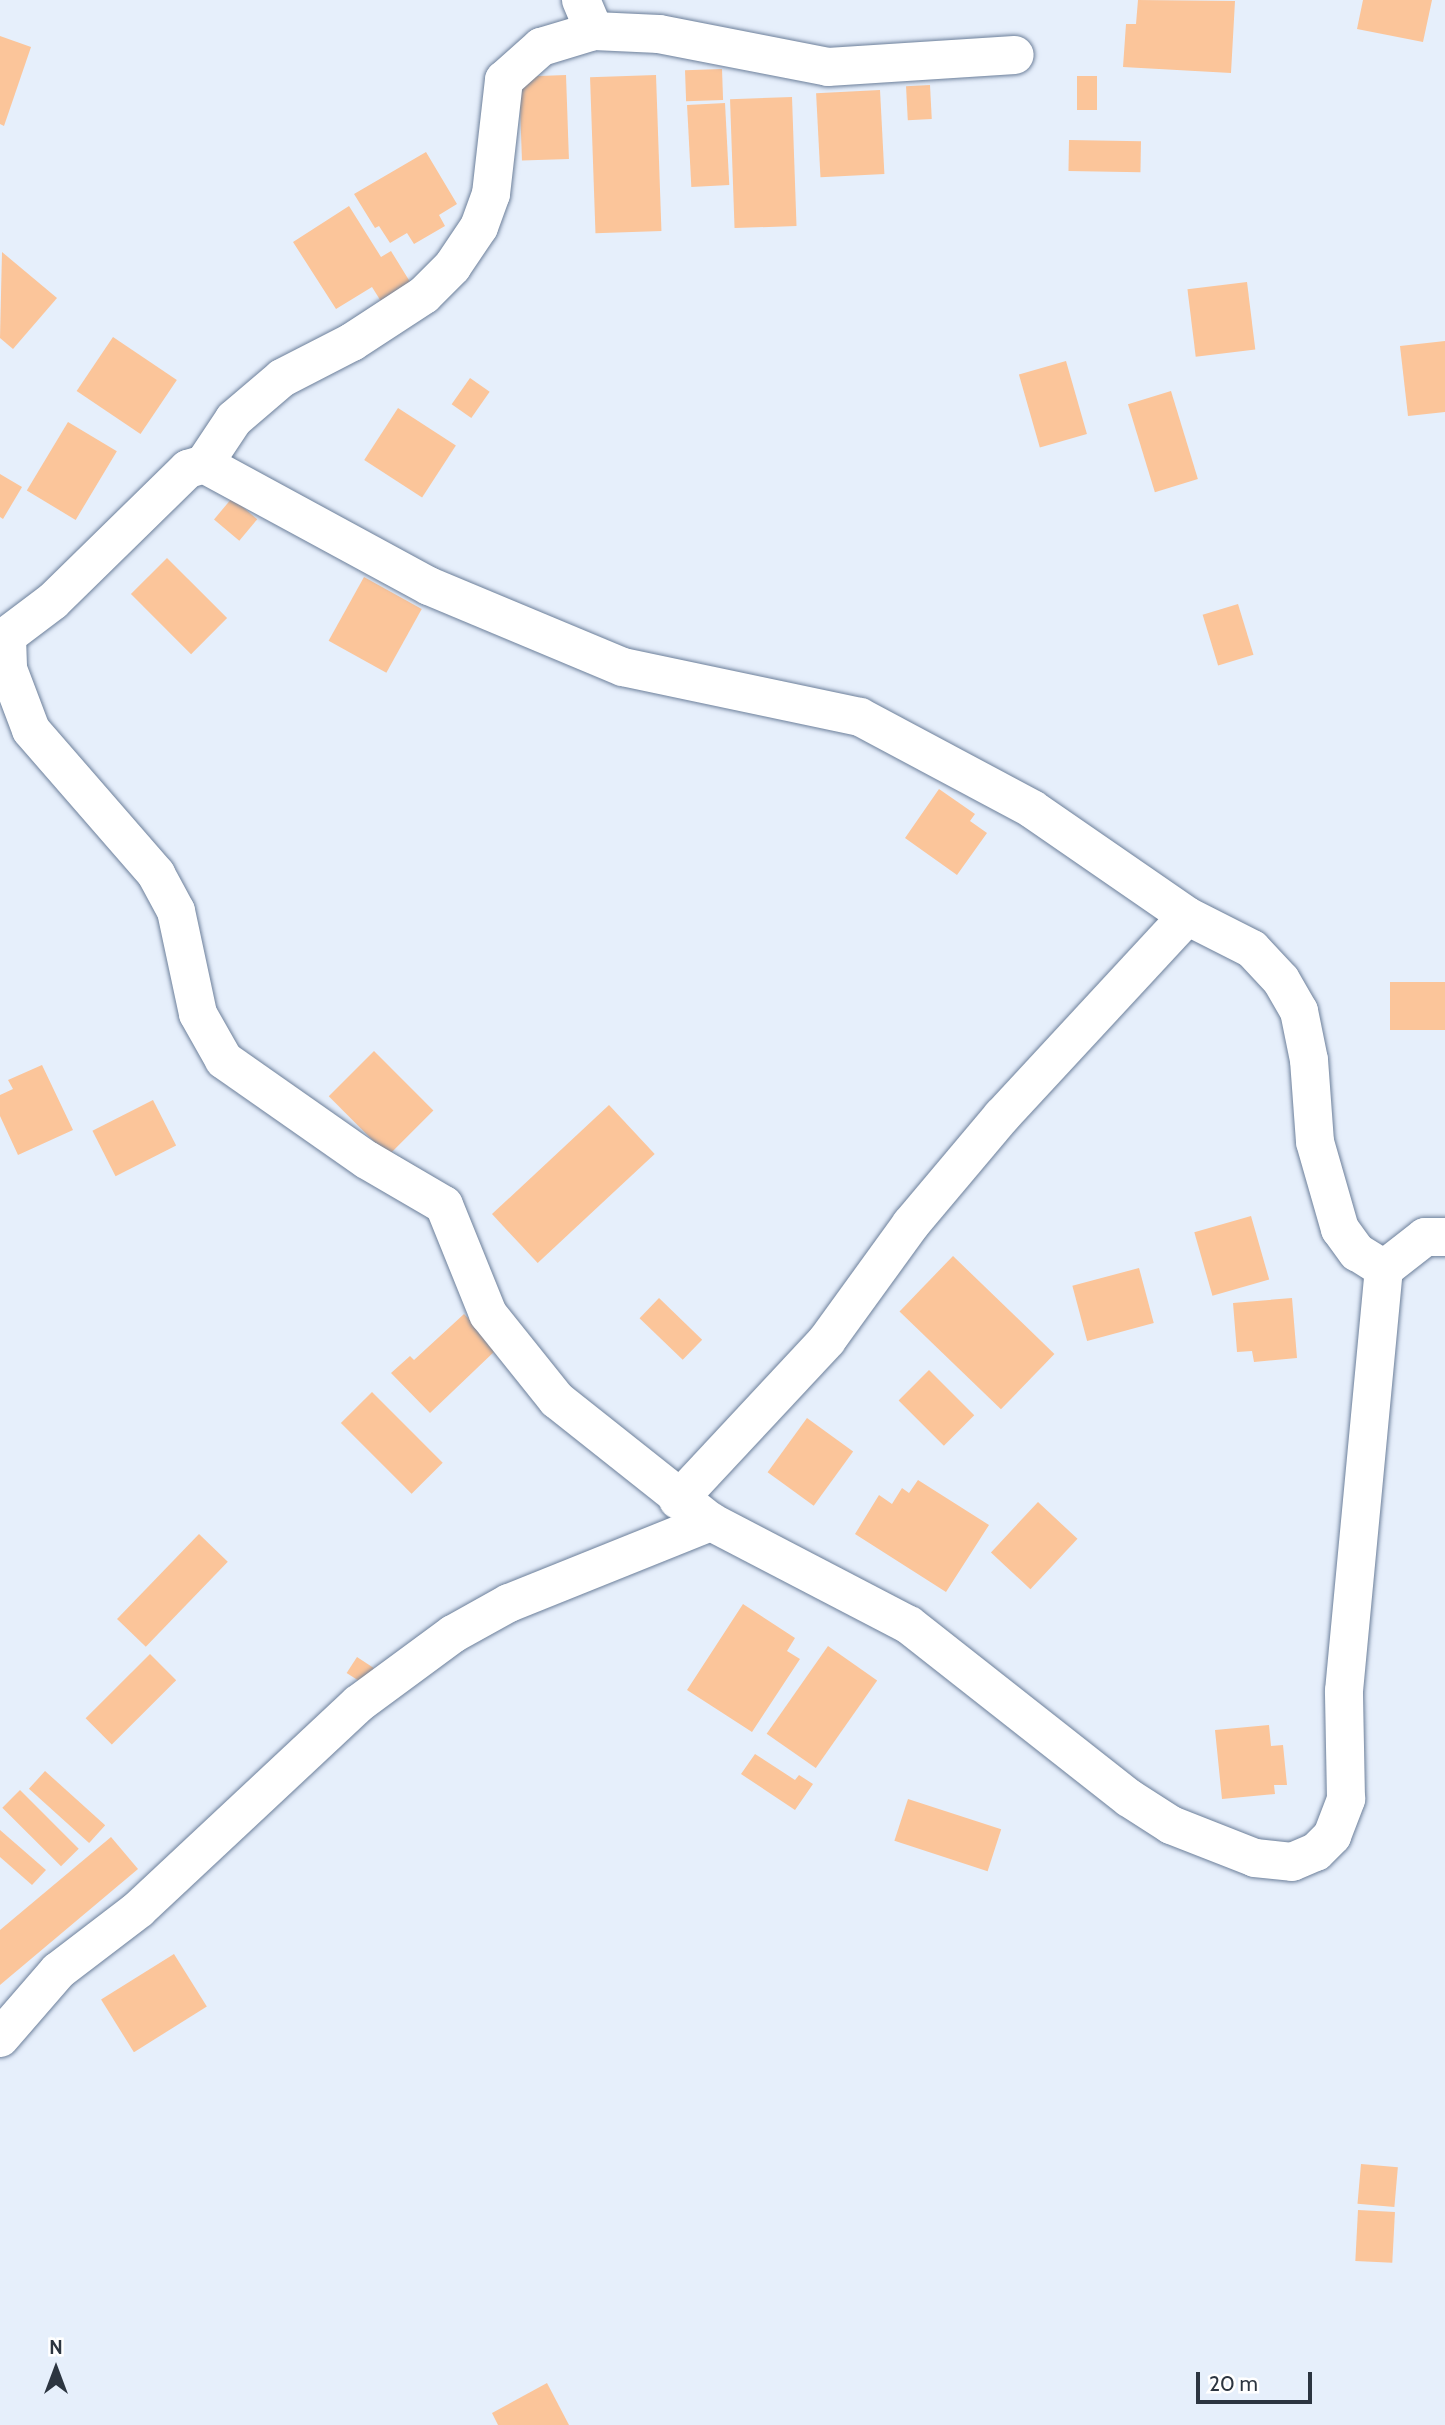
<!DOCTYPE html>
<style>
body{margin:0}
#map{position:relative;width:1445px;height:2425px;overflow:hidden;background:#e6effb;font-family:Cabin,sans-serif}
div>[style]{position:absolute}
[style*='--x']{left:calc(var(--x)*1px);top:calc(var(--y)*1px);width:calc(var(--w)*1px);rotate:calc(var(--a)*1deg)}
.building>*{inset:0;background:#fbc59a;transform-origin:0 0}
.roads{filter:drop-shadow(0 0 2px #6c7f9a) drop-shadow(0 0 2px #6c7f9a)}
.minor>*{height:38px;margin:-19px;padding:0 19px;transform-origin:19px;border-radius:19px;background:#fff}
span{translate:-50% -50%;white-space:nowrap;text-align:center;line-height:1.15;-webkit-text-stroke:5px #fff;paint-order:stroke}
.north{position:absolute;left:21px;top:2334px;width:70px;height:70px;-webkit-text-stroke:5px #fff;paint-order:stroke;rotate:0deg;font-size:19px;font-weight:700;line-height:28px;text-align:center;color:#2c3540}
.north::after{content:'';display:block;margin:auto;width:24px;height:32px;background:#2c3540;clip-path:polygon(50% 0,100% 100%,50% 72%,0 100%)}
.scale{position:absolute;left:1196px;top:2372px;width:116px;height:32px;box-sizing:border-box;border:4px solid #2c3540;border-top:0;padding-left:9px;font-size:21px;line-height:24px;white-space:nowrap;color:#2c3540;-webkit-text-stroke:5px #fff;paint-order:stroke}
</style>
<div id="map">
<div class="building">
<div style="clip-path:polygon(1138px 0,1235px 1px,1231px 73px,1123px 67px,1126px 24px,1136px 24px)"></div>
<div style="clip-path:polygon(1363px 0,1432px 0,1423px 42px,1357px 29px)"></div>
<div style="clip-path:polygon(0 36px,31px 47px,4px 126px,0 124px)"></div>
<div style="left:722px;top:69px;width:31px;height:37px;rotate:88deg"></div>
<div style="left:566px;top:75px;width:84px;height:47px;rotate:88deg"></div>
<div style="left:656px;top:75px;width:156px;height:66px;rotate:88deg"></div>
<div style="left:1077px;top:76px;width:20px;height:34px"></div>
<div style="left:930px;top:85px;width:34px;height:24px;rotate:87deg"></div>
<div style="left:880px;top:90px;width:84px;height:64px;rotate:87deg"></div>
<div style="left:792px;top:97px;width:129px;height:62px;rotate:88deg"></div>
<div style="left:725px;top:103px;width:82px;height:38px;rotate:87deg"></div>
<div style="left:1069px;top:140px;width:72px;height:31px;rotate:1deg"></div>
<div style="clip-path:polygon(426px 152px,457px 204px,439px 215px,445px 226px,414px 244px,407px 233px,390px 243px,379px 226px,375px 228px,354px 194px)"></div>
<div style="clip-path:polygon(349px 206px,381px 257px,391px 251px,412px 285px,382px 303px,372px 287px,336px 309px,293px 242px)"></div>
<div style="clip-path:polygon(2px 252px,57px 298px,13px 349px,0 338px)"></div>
<div style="left:1247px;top:282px;width:68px;height:60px;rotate:83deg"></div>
<div style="left:113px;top:337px;width:77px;height:65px;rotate:34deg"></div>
<div style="clip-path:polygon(1445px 341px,1445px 412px,1408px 416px,1400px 346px)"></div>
<div style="left:1066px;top:361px;width:76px;height:49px;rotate:74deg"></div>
<div style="left:470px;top:378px;width:24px;height:32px;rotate:35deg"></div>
<div style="left:1171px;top:391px;width:92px;height:45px;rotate:73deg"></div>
<div style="left:398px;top:408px;width:69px;height:62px;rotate:33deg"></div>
<div style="left:68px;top:422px;width:57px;height:80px;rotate:31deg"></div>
<div style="clip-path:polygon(0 474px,22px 487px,3px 519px,0 517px)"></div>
<div style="left:232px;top:498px;width:33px;height:28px;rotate:40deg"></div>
<div style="left:167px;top:558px;width:85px;height:51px;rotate:45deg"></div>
<div style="left:364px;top:577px;width:66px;height:73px;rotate:29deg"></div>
<div style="left:1238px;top:604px;width:53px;height:37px;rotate:73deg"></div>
<div style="clip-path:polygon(939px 789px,975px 814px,970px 821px,987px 833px,957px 875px,905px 838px)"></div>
<div style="left:1445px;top:982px;width:48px;height:55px;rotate:90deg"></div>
<div style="left:374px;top:1051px;width:84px;height:64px;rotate:45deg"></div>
<div style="clip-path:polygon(42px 1065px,73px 1130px,18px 1155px,0 1116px,0 1095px,13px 1089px,8px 1080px)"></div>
<div style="left:153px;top:1100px;width:51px;height:68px;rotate:63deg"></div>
<div style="left:609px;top:1105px;width:67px;height:160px;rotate:47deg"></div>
<div style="left:1251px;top:1216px;width:66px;height:59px;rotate:74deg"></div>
<div style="left:953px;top:1256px;width:141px;height:77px;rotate:44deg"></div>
<div style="left:1139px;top:1268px;width:57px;height:69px;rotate:75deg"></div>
<div style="left:659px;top:1298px;width:60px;height:28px;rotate:44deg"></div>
<div style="clip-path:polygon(1292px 1298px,1297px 1358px,1254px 1362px,1252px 1351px,1237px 1352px,1233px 1303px)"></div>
<div style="clip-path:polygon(464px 1314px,497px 1349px,430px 1413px,391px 1373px,410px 1356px,414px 1360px)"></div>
<div style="left:929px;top:1370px;width:64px;height:43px;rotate:45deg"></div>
<div style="left:372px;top:1392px;width:100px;height:44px;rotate:45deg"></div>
<div style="left:807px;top:1418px;width:57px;height:67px;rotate:36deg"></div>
<div style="clip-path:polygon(918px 1480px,989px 1525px,946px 1592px,855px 1534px,879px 1495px,892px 1504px,902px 1488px,909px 1493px)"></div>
<div style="left:1038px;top:1502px;width:54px;height:69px;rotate:43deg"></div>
<div style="left:199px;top:1534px;width:40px;height:118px;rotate:44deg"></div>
<div style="clip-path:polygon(743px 1604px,795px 1638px,787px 1651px,800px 1659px,752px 1732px,687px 1690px)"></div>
<div style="left:828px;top:1646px;width:60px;height:107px;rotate:35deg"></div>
<div style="left:150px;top:1654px;width:37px;height:91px;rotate:45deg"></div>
<div style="left:357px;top:1657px;width:20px;height:19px;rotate:33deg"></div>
<div style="clip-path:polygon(1269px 1725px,1271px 1746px,1283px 1745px,1287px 1785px,1274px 1785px,1275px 1794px,1222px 1799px,1215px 1730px)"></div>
<div style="clip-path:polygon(755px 1754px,795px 1780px,799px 1775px,813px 1784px,795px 1810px,741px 1774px)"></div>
<div style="left:45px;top:1771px;width:81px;height:24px;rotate:42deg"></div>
<div style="left:20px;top:1790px;width:83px;height:25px;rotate:45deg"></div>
<div style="left:908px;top:1799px;width:98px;height:44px;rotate:18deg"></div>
<div style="clip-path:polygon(0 1830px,46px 1870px,32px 1885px,0 1857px)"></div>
<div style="clip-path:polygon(111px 1837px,138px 1869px,0 1985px,0 1930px)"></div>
<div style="left:174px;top:1954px;width:62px;height:86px;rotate:58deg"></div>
<div style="left:1361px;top:2164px;width:37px;height:40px;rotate:5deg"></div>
<div style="left:1358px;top:2210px;width:37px;height:51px;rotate:3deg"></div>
<div style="clip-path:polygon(547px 2383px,569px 2425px,498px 2425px,492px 2413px)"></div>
</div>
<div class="roads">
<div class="minor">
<div style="--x:581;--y:0;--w:34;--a:67"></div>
<div style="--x:594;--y:31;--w:65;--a:2.6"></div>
<div style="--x:659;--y:34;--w:172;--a:11"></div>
<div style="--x:828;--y:67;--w:187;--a:-3.7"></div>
<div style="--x:204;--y:464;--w:54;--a:-56.3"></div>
<div style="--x:234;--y:419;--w:63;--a:-40.5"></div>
<div style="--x:282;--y:378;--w:79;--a:-27.2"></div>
<div style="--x:352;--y:342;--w:86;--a:-33.1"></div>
<div style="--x:424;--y:295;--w:40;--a:-45"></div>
<div style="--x:452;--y:267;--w:48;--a:-56"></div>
<div style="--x:479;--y:227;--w:35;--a:-70"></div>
<div style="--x:491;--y:194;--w:115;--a:-83.5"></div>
<div style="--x:504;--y:80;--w:50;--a:-41.7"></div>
<div style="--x:541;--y:47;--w:55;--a:-16.8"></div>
<div style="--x:7;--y:638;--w:31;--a:88"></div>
<div style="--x:8;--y:669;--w:65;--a:69.3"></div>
<div style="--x:31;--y:730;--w:191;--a:49"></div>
<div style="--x:156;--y:874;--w:42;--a:61.6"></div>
<div style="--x:176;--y:911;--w:105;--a:77.9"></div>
<div style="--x:198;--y:1014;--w:53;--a:60.5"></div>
<div style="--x:224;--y:1060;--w:174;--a:35"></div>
<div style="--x:367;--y:1160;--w:89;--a:30.3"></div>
<div style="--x:444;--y:1205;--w:118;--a:68"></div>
<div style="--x:488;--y:1314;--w:110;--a:51.3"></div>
<div style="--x:557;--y:1400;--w:196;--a:38.4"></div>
<div style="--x:711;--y:1522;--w:223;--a:27.5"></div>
<div style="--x:909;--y:1625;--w:280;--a:38.2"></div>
<div style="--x:1129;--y:1798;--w:50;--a:32.7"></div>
<div style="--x:1171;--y:1825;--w:90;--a:21.4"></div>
<div style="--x:1255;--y:1858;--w:37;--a:6"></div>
<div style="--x:1292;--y:1862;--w:26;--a:-23"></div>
<div style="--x:1316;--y:1852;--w:23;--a:-45"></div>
<div style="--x:1332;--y:1836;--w:40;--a:-69"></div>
<div style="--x:1346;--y:1799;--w:108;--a:-91.1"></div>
<div style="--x:1344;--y:1691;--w:424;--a:-84.6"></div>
<div style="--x:1384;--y:1269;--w:52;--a:-38"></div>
<div style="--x:1425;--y:1237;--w:20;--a:0"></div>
<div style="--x:0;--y:641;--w:66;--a:-37"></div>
<div style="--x:53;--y:601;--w:189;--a:-44.4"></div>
<div style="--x:188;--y:469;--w:17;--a:-17"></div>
<div style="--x:204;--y:464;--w:256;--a:28.5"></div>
<div style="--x:429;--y:586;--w:210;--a:22.7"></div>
<div style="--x:623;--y:667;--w:242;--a:11.9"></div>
<div style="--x:860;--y:717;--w:195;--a:28.1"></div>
<div style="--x:1032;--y:809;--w:188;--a:34.6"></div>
<div style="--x:1187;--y:916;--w:73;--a:26.9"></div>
<div style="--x:1252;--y:949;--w:42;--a:46.9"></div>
<div style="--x:1281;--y:980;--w:36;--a:60"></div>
<div style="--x:1299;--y:1011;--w:50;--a:78.5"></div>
<div style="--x:1309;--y:1060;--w:82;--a:85.8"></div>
<div style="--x:1315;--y:1142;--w:91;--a:74"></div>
<div style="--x:1340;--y:1229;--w:29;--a:54"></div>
<div style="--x:1357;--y:1252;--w:32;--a:32"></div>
<div style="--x:678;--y:1500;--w:219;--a:-47"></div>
<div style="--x:827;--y:1340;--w:143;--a:-54.1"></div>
<div style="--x:911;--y:1224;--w:141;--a:-49.9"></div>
<div style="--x:1002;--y:1116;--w:272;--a:-47.2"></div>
<div style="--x:0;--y:2038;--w:89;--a:-49.1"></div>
<div style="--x:58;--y:1971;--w:102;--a:-37.4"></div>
<div style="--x:139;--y:1909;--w:300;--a:-43.1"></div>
<div style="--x:358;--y:1704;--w:118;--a:-36.4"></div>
<div style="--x:453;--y:1634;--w:64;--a:-29"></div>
<div style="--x:509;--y:1603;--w:218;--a:-21.9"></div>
</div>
</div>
<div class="north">N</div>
<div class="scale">20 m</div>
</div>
